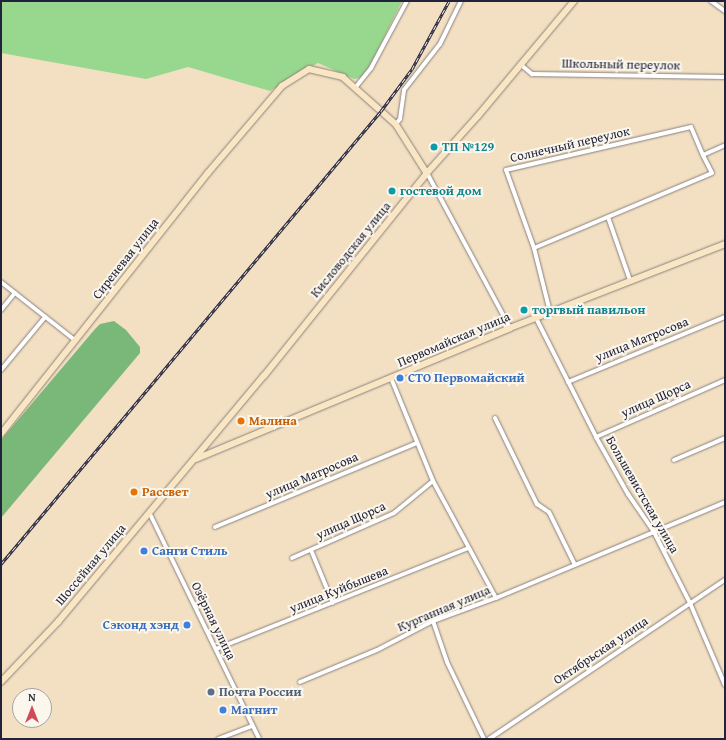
<!DOCTYPE html>
<meta charset="utf-8">
<style>
body{margin:0}
#map{position:relative;width:726px;height:740px;overflow:hidden;background:#f3e0c3;font-family:"Gentium Book Plus",serif}
div>[style]{position:absolute}
[style*='--x']{left:calc(var(--x)*1px);top:calc(var(--y)*1px);width:calc(var(--w)*1px);rotate:calc(var(--a)*1deg)}
.green>*{inset:0;background:#98d78e}
.forest>*{inset:0;background:#7ab879}
.roads{filter:drop-shadow(0 0 1px #8a817f) drop-shadow(0 0 1px #8a817f)}
.street>*{height:4px;margin:-2px;padding:0 2px;transform-origin:2px;border-radius:2px;background:#fff}
.secondary>*{height:5.5px;margin:-2.75px;padding:0 2.75px;transform-origin:2.75px;border-radius:2.75px;background:#fbe6c4}
.rail>*{height:3px;margin-top:-1.5px;transform-origin:0;background:repeating-linear-gradient(90deg,#fbf7ec 0 4.5px,#22223b 0 9px);box-sizing:border-box;border-block:1px solid #22223b}
.dots>*{width:11px;height:11px;translate:-50% -50%;box-sizing:border-box;border:2px solid #fbf7ec;border-radius:50%}
span{translate:-50% -50%;white-space:nowrap;text-align:center;line-height:1.15;-webkit-text-stroke:4px #fbf7ec;paint-order:stroke}
.street-label{font-size:13px;color:#22223b}
.culture-label{font-size:13px;color:#0d838f;font-weight:700}
.left{translate:0 -50%;text-align:left}
.shop-label{font-size:13px;color:#366cbe;font-weight:700}
.right{translate:-100% -50%;text-align:right}
.food-label{font-size:13px;color:#c56008;font-weight:700}
.service-label{font-size:13px;color:#4e5e75;font-weight:700}
.frame{position:absolute;inset:0;border:2px solid #22223b;pointer-events:none}
.north{position:absolute;left:12px;top:688px;width:40px;height:40px;box-sizing:border-box;background:#fbf7ec;border:1px solid #a4a2a5;border-radius:50%;rotate:0deg;font-size:11px;font-weight:700;line-height:16px;text-align:center;color:#22223b}
.north::after{content:'';display:block;margin:auto;width:14px;height:18px;background:#d1495b;clip-path:polygon(50% 0,100% 100%,50% 72%,0 100%)}
</style>
<div id="map">
<div class="green">
<div style="clip-path:polygon(1px 1px,402px 1px,369px 68px,360px 78px,354px 79px,318px 63px,270px 91px,188px 67px,146px 79px,1px 53px)"></div>
</div>
<div class="forest">
<div style="clip-path:polygon(114px 321px,126px 330px,140px 347px,140px 353px,1px 518px,1px 440px,95px 329px,100px 324px)"></div>
</div>
<div class="roads">
<div class="street">
<div style="--x:711;--y:1;--w:17;--a:36"></div>
<div style="--x:520;--y:64;--w:16;--a:40"></div>
<div style="--x:532;--y:74;--w:193;--a:0.9"></div>
<div style="--x:355;--y:88;--w:26;--a:-51"></div>
<div style="--x:371;--y:68;--w:76;--a:-61.8"></div>
<div style="--x:396;--y:124;--w:6;--a:-51"></div>
<div style="--x:400;--y:119;--w:29;--a:-82"></div>
<div style="--x:404;--y:90;--w:58;--a:-52"></div>
<div style="--x:440;--y:44;--w:48;--a:-64"></div>
<div style="--x:427;--y:173;--w:176;--a:61.8"></div>
<div style="--x:608;--y:217;--w:67;--a:70.8"></div>
<div style="--x:534;--y:248;--w:193;--a:-22.8"></div>
<div style="--x:712;--y:173;--w:20;--a:-117"></div>
<div style="--x:1;--y:282;--w:95;--a:38.2"></div>
<div style="--x:1;--y:310;--w:22;--a:-51"></div>
<div style="--x:550;--y:312;--w:66;--a:-104"></div>
<div style="--x:534;--y:248;--w:83;--a:-109.7"></div>
<div style="--x:506;--y:170;--w:190;--a:-13.1"></div>
<div style="--x:691;--y:127;--w:30;--a:67"></div>
<div style="--x:703;--y:155;--w:24;--a:-24"></div>
<div style="--x:536;--y:318;--w:133;--a:63.2"></div>
<div style="--x:596;--y:437;--w:65;--a:60.7"></div>
<div style="--x:628;--y:494;--w:46;--a:55.6"></div>
<div style="--x:654;--y:532;--w:80;--a:63.1"></div>
<div style="--x:690;--y:603;--w:89;--a:66.9"></div>
<div style="--x:1;--y:370;--w:69;--a:-50.3"></div>
<div style="--x:391;--y:378;--w:111;--a:67.8"></div>
<div style="--x:433;--y:481;--w:133;--a:61.7"></div>
<div style="--x:568;--y:382;--w:170;--a:-22.5"></div>
<div style="--x:495;--y:418;--w:96;--a:64"></div>
<div style="--x:537;--y:504;--w:14;--a:34"></div>
<div style="--x:549;--y:512;--w:59;--a:63.9"></div>
<div style="--x:596;--y:437;--w:141;--a:-23.8"></div>
<div style="--x:674;--y:460;--w:56;--a:-23.3"></div>
<div style="--x:149;--y:512;--w:252;--a:64.1"></div>
<div style="--x:215;--y:527;--w:219;--a:-22.6"></div>
<div style="--x:311;--y:550;--w:57;--a:67.5"></div>
<div style="--x:292;--y:558;--w:111;--a:-23.8"></div>
<div style="--x:394;--y:513;--w:50;--a:-39.4"></div>
<div style="--x:433;--y:621;--w:43;--a:71.1"></div>
<div style="--x:447;--y:662;--w:85;--a:64.3"></div>
<div style="--x:216;--y:649;--w:272;--a:-21.8"></div>
<div style="--x:300;--y:682;--w:83;--a:-22.6"></div>
<div style="--x:377;--y:650;--w:63;--a:-27.4"></div>
<div style="--x:433;--y:621;--w:67;--a:-20.1"></div>
<div style="--x:496;--y:598;--w:248;--a:-22.7"></div>
<div style="--x:218;--y:739;--w:36;--a:-21"></div>
<div style="--x:489;--y:739;--w:285;--a:-34"></div>
</div>
<div class="secondary">
<div style="--x:1;--y:434;--w:333;--a:-51.6"></div>
<div style="--x:208;--y:173;--w:114;--a:-49.6"></div>
<div style="--x:282;--y:86;--w:32;--a:-32"></div>
<div style="--x:309;--y:69;--w:35;--a:13"></div>
<div style="--x:343;--y:77;--w:71;--a:41.6"></div>
<div style="--x:396;--y:124;--w:58;--a:57.7"></div>
<div style="--x:196;--y:459;--w:340;--a:-22.6"></div>
<div style="--x:510;--y:328;--w:231;--a:-21.3"></div>
<div style="--x:1;--y:682;--w:83;--a:-46.5"></div>
<div style="--x:58;--y:622;--w:321;--a:-50.1"></div>
<div style="--x:264;--y:376;--w:260;--a:-51.2"></div>
<div style="--x:427;--y:173;--w:76;--a:-48.2"></div>
<div style="--x:478;--y:116;--w:150;--a:-50.1"></div>
</div>
</div>
<div class="rail">
<div style="--x:1;--y:564;--w:591;--a:-50.01"></div>
<div style="--x:381;--y:111;--w:52;--a:-53.6"></div>
<div style="--x:412;--y:69;--w:77;--a:-61.4"></div>
</div>
<div class="dots">
<div style="left:434px;top:147px;background:#0f9aa8"></div>
<div style="left:392px;top:191px;background:#0f9aa8"></div>
<div style="left:524px;top:310px;background:#0f9aa8"></div>
<div style="left:400px;top:378px;background:#3f7fe0"></div>
<div style="left:241px;top:421px;background:#e8710a"></div>
<div style="left:134px;top:492px;background:#e8710a"></div>
<div style="left:144px;top:551px;background:#3f7fe0"></div>
<div style="left:187px;top:625px;background:#3f7fe0"></div>
<div style="left:211px;top:692px;background:#5c6f8a"></div>
<div style="left:223px;top:710px;background:#3f7fe0"></div>
</div>
<div class="street-label">
<span style="left:621px;top:65px;rotate:1deg">Школьный переулок</span>
<span style="left:570px;top:145px;rotate:-13deg">Солнечный переулок</span>
<span style="left:351px;top:250px;rotate:-51deg">Кисловодская улица</span>
<span style="left:126px;top:259px;rotate:-52deg">Сиреневая улица</span>
<span style="left:454px;top:340px;rotate:-23deg">Первомайская улица</span>
<span style="left:642px;top:340px;rotate:-22deg">улица Матросова</span>
<span style="left:656px;top:399px;rotate:-24deg">улица Щорса</span>
<span style="left:312px;top:476px;rotate:-23deg">улица Матросова</span>
<span style="left:642px;top:495px;rotate:60deg">Большевистская улица</span>
<span style="left:351px;top:521px;rotate:-24deg">улица Щорса</span>
<span style="left:91px;top:565px;rotate:-50deg">Шоссейная улица</span>
<span style="left:339px;top:590px;rotate:-22deg">улица Куйбышева</span>
<span style="left:444px;top:609px;rotate:-23deg">Курганная улица</span>
<span style="left:213px;top:621px;rotate:64deg">Озёрная улица</span>
<span style="left:601px;top:651px;rotate:-34deg">Октябрьская улица</span>
</div>
<div class="culture-label">
<span class="left" style="left:442px;top:147px">ТП №129</span>
<span class="left" style="left:400px;top:191px">гостевой дом</span>
<span class="left" style="left:532px;top:310px">торгвый павильон</span>
</div>
<div class="shop-label">
<span class="left" style="left:408px;top:378px">СТО Первомайский</span>
<span class="left" style="left:152px;top:551px">Санги Стиль</span>
<span class="right" style="left:179px;top:625px">Сэконд хэнд</span>
<span class="left" style="left:231px;top:710px">Магнит</span>
</div>
<div class="food-label">
<span class="left" style="left:249px;top:421px">Малина</span>
<span class="left" style="left:142px;top:492px">Рассвет</span>
</div>
<div class="service-label">
<span class="left" style="left:219px;top:692px">Почта России</span>
</div>
<div class="frame"></div>
<div class="north">N</div>
</div>
